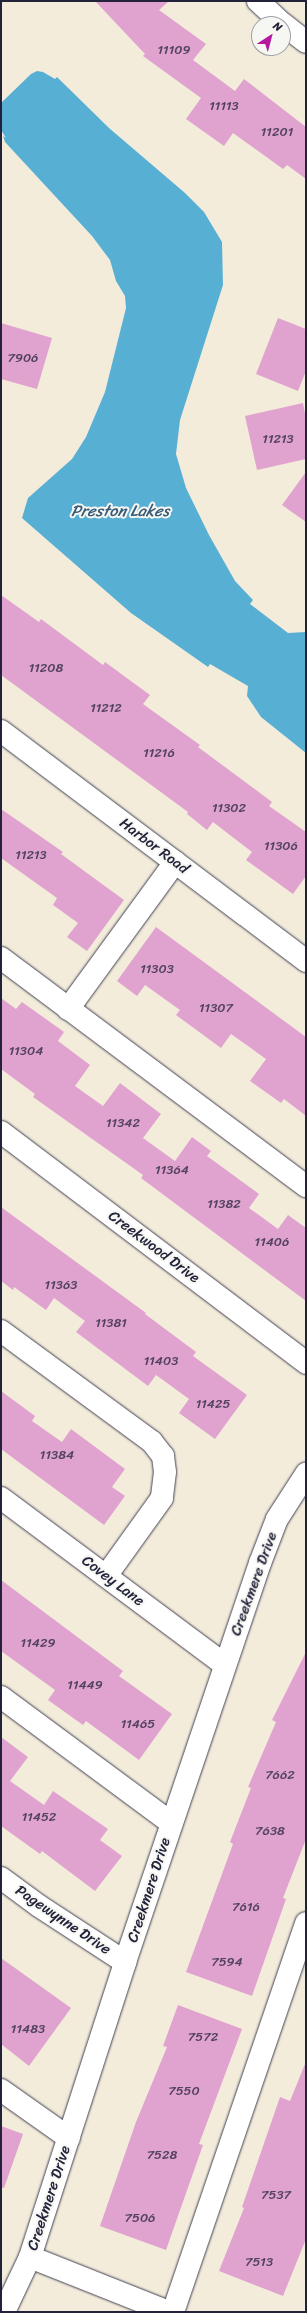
<!DOCTYPE html>
<style>
body{margin:0}
#map{position:relative;width:307px;height:2313px;overflow:hidden;background:#f3ecdb;font-family:Sriracha,sans-serif}
div>[style]{position:absolute}
[style*='--x']{left:calc(var(--x)*1px);top:calc(var(--y)*1px);width:calc(var(--w)*1px);rotate:calc(var(--a)*1deg)}
.water>*{inset:0;background:#57afd4}
.building>*{inset:0;background:#e0a3cf}
.roads{filter:drop-shadow(0 0 1px #414053) drop-shadow(0 0 1px #414053)}
.minor>*{height:22px;margin:-11px;padding:0 11px;transform-origin:11px;border-radius:11px;background:#fff}
span{translate:-50% -50%;white-space:nowrap;text-align:center;line-height:1.15;-webkit-text-stroke:4px #f6f6f2;paint-order:stroke}
.number-label{font-size:13px;color:#524260}
.number-label span{-webkit-text-stroke-width:0}
.street-label{font-size:15px;color:#22223b}
.water-label{font-size:16px;color:#375a78;font-style:italic}
.frame{position:absolute;inset:0;border:2px solid #22223b;pointer-events:none}
.north{position:absolute;left:251px;top:16px;width:40px;height:40px;box-sizing:border-box;background:#f6f6f2;border:1px solid #a1a1a9;border-radius:50%;rotate:36deg;font-size:11px;font-weight:700;line-height:16px;text-align:center;color:#22223b}
.north::after{content:'';display:block;margin:auto;width:14px;height:18px;background:#b5179e;clip-path:polygon(50% 0,100% 100%,50% 72%,0 100%)}
</style>
<div id="map">
<div class="water">
<div style="clip-path:polygon(37px 71px,43px 72px,55px 79px,57px 77px,59px 79px,109px 128px,185px 193px,204px 212px,222px 242px,223px 285px,180px 420px,176px 454px,186px 488px,209px 535px,235px 581px,253px 600px,250px 604px,288px 633px,306px 632px,306px 753px,261px 717px,247px 696px,248px 686px,210px 664px,208px 667px,131px 613px,22px 518px,28px 498px,72px 459px,86px 437px,105px 392px,126px 308px,125px 296px,116px 281px,110px 260px,92px 236px,5px 142px,3px 136px,6px 138px,1px 130px,1px 103px,31px 74px)"></div>
</div>
<div class="building">
<div style="clip-path:polygon(95px 1px,169px 1px,159px 10px,206px 44px,193px 60px,235px 91px,244px 79px,306px 127px,306px 179px,287px 165px,283px 169px,233px 133px,224px 146px,186px 119px,201px 98px,143px 56px,145px 54px)"></div>
<div style="clip-path:polygon(278px 318px,306px 329px,306px 371px,298px 391px,256px 374px)"></div>
<div style="clip-path:polygon(1px 323px,52px 338px,37px 389px,1px 379px)"></div>
<div style="clip-path:polygon(303px 403px,306px 419px,306px 459px,257px 470px,245px 416px)"></div>
<div style="clip-path:polygon(306px 472px,306px 522px,282px 505px)"></div>
<div style="clip-path:polygon(1px 595px,39px 622px,41px 619px,103px 665px,105px 662px,150px 695px,143px 704px,200px 745px,198px 747px,272px 802px,269px 806px,306px 832px,306px 876px,293px 894px,246px 860px,252px 852px,213px 822px,207px 830px,187px 814px,188px 812px,1px 675px)"></div>
<div style="clip-path:polygon(1px 809px,63px 852px,61px 854px,124px 900px,87px 951px,67px 937px,78px 923px,53px 905px,57px 898px,1px 858px)"></div>
<div style="clip-path:polygon(156px 927px,306px 1037px,306px 1116px,284px 1099px,281px 1103px,250px 1081px,266px 1059px,231px 1034px,221px 1048px,176px 1015px,180px 1010px,145px 985px,137px 996px,117px 981px)"></div>
<div style="clip-path:polygon(1px 998px,16px 1009px,22px 1002px,64px 1032px,58px 1041px,90px 1065px,75px 1086px,103px 1106px,120px 1083px,161px 1114px,143px 1138px,175px 1161px,192px 1137px,211px 1151px,207px 1156px,259px 1194px,249px 1208px,278px 1229px,288px 1215px,306px 1228px,306px 1301px,141px 1178px,143px 1175px,33px 1097px,35px 1094px,1px 1069px)"></div>
<div style="clip-path:polygon(1px 1207px,146px 1313px,145px 1314px,196px 1352px,193px 1356px,247px 1395px,215px 1439px,179px 1413px,189px 1399px,156px 1375px,148px 1386px,76px 1332px,85px 1321px,54px 1298px,46px 1310px,14px 1287px,13px 1290px,1px 1281px)"></div>
<div style="clip-path:polygon(1px 1391px,35px 1416px,32px 1421px,62px 1442px,71px 1429px,125px 1469px,112px 1487px,125px 1496px,104px 1525px,1px 1449px)"></div>
<div style="clip-path:polygon(1px 1580px,123px 1671px,119px 1676px,172px 1714px,139px 1760px,86px 1721px,83px 1725px,48px 1700px,55px 1690px,1px 1651px)"></div>
<div style="clip-path:polygon(306px 1652px,306px 1839px,283px 1898px,286px 1899px,252px 1996px,186px 1972px,233px 1844px,230px 1842px,251px 1788px,248px 1787px,276px 1722px,272px 1720px)"></div>
<div style="clip-path:polygon(1px 1737px,28px 1757px,10px 1781px,44px 1805px,53px 1791px,108px 1829px,100px 1840px,122px 1856px,95px 1891px,42px 1851px,40px 1854px,1px 1826px)"></div>
<div style="clip-path:polygon(1px 1958px,71px 2008px,29px 2066px,1px 2044px)"></div>
<div style="clip-path:polygon(178px 2005px,242px 2029px,199px 2144px,203px 2145px,166px 2250px,100px 2226px,136px 2122px,167px 2047px,163px 2046px)"></div>
<div style="clip-path:polygon(305px 2064px,306px 2239px,283px 2296px,219px 2271px,244px 2208px,242px 2207px,280px 2097px,290px 2101px)"></div>
<div style="clip-path:polygon(1px 2126px,23px 2134px,4px 2188px,1px 2187px)"></div>
</div>
<div class="roads">
<div class="minor">
<div style="--x:258;--y:1;--w:34;--a:43"></div>
<div style="--x:283;--y:24;--w:29;--a:38"></div>
<div style="--x:1;--y:731;--w:382;--a:37"></div>
<div style="--x:1;--y:958;--w:381;--a:36.8"></div>
<div style="--x:68;--y:1009;--w:182;--a:-53.9"></div>
<div style="--x:1;--y:1132;--w:383;--a:37.1"></div>
<div style="--x:1;--y:1331;--w:187;--a:36.3"></div>
<div style="--x:152;--y:1442;--w:18;--a:52"></div>
<div style="--x:163;--y:1456;--w:16;--a:83"></div>
<div style="--x:165;--y:1472;--w:26;--a:97"></div>
<div style="--x:162;--y:1498;--w:96;--a:125.7"></div>
<div style="--x:1;--y:1498;--w:278;--a:36.7"></div>
<div style="--x:1;--y:1697;--w:212;--a:36.5"></div>
<div style="--x:1;--y:1878;--w:47;--a:36.4"></div>
<div style="--x:39;--y:1906;--w:103;--a:33.1"></div>
<div style="--x:1;--y:2090;--w:83;--a:35.2"></div>
<div style="--x:30;--y:2257;--w:149;--a:21.7"></div>
<div style="--x:4;--y:2312;--w:61;--a:-64.7"></div>
<div style="--x:30;--y:2257;--w:310;--a:-72.1"></div>
<div style="--x:125;--y:1962;--w:421;--a:-71.3"></div>
<div style="--x:260;--y:1563;--w:47;--a:-68.9"></div>
<div style="--x:277;--y:1519;--w:54;--a:-57.2"></div>
<div style="--x:173;--y:2312;--w:411;--a:-71.1"></div>
</div>
</div>
<div class="number-label">
<span style="left:174px;top:50px">11109</span>
<span style="left:224px;top:106px">11113</span>
<span style="left:277px;top:132px">11201</span>
<span style="left:23px;top:358px">7906</span>
<span style="left:278px;top:439px">11213</span>
<span style="left:46px;top:668px">11208</span>
<span style="left:106px;top:708px">11212</span>
<span style="left:159px;top:753px">11216</span>
<span style="left:229px;top:808px">11302</span>
<span style="left:281px;top:846px">11306</span>
<span style="left:31px;top:855px">11213</span>
<span style="left:157px;top:969px">11303</span>
<span style="left:216px;top:1008px">11307</span>
<span style="left:26px;top:1051px">11304</span>
<span style="left:123px;top:1123px">11342</span>
<span style="left:172px;top:1170px">11364</span>
<span style="left:224px;top:1204px">11382</span>
<span style="left:272px;top:1242px">11406</span>
<span style="left:61px;top:1285px">11363</span>
<span style="left:111px;top:1323px">11381</span>
<span style="left:161px;top:1361px">11403</span>
<span style="left:213px;top:1404px">11425</span>
<span style="left:57px;top:1455px">11384</span>
<span style="left:38px;top:1643px">11429</span>
<span style="left:85px;top:1685px">11449</span>
<span style="left:138px;top:1724px">11465</span>
<span style="left:280px;top:1775px">7662</span>
<span style="left:39px;top:1817px">11452</span>
<span style="left:270px;top:1831px">7638</span>
<span style="left:246px;top:1907px">7616</span>
<span style="left:227px;top:1962px">7594</span>
<span style="left:28px;top:2029px">11483</span>
<span style="left:203px;top:2037px">7572</span>
<span style="left:184px;top:2091px">7550</span>
<span style="left:162px;top:2155px">7528</span>
<span style="left:276px;top:2195px">7537</span>
<span style="left:140px;top:2218px">7506</span>
<span style="left:259px;top:2262px">7513</span>
</div>
<div class="street-label">
<span style="left:154px;top:846px;rotate:37deg">Harbor Road</span>
<span style="left:154px;top:1247px;rotate:37deg">Creekwood Drive</span>
<span style="left:113px;top:1581px;rotate:37deg">Covey Lane</span>
<span style="left:254px;top:1584px;rotate:-70deg">Creekmere Drive</span>
<span style="left:149px;top:1890px;rotate:-72deg">Creekmere Drive</span>
<span style="left:63px;top:1920px;rotate:34deg">Pagewynne Drive</span>
<span style="left:49px;top:2198px;rotate:-72deg">Creekmere Drive</span>
</div>
<div class="water-label">
<span style="left:120px;top:511px">Preston Lakes</span>
</div>
<div class="frame"></div>
<div class="north">N</div>
</div>
